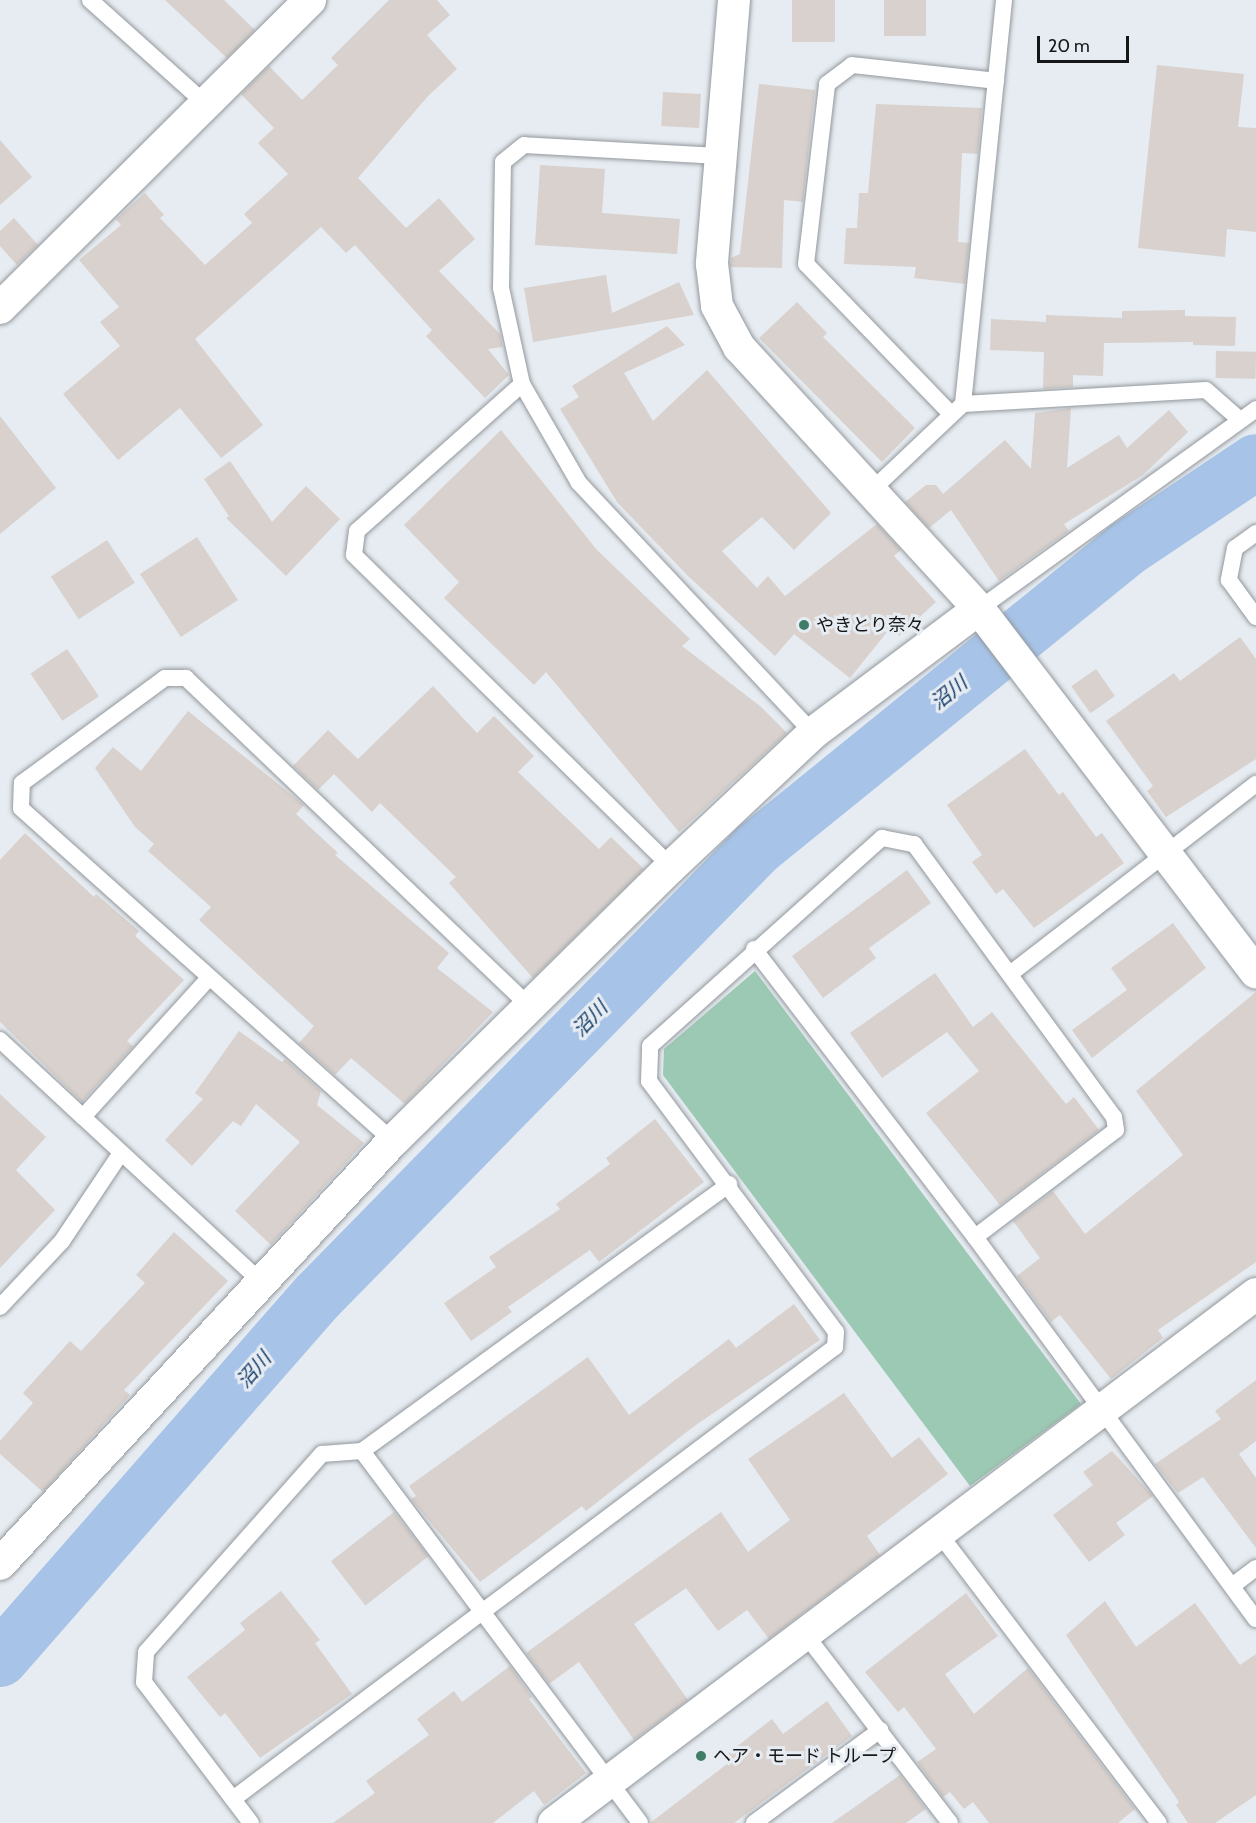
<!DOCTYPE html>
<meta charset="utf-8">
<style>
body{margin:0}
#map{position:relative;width:1256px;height:1823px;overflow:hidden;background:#e6ecf1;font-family:Cabin,"Noto Sans JP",sans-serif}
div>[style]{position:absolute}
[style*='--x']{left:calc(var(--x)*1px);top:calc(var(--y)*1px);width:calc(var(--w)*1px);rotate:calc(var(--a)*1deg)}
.green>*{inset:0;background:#9cc9b4}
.river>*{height:56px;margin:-28px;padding:0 28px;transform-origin:28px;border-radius:28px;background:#a7c4e8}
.building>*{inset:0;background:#d8d1cd;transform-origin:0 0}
.roads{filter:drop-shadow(0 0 2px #93989d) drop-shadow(0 0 2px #93989d)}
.lane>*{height:16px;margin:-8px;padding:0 8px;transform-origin:8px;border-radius:8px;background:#fff}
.street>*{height:32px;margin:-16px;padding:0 16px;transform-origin:16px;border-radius:16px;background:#fff}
.dots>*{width:16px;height:16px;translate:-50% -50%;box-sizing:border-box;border:3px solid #e6ecf1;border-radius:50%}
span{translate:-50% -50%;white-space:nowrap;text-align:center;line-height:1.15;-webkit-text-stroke:6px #e6ecf1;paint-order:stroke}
.poi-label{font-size:18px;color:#141618}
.left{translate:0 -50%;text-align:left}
.water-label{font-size:20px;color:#143c69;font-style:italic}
.scale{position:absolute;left:1037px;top:36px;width:92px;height:27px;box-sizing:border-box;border:3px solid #141618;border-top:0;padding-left:8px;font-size:18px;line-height:21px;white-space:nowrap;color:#141618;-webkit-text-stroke:4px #e6ecf1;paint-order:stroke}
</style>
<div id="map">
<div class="green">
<div style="clip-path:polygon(755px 971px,1081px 1404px,970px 1486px,663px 1075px,664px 1049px)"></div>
</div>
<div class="river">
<div style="--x:0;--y:1659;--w:483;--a:-48.8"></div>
<div style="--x:318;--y:1296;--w:627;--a:-45.58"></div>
<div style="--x:757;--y:848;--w:475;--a:-39"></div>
<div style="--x:1126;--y:549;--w:156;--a:-33.8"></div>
</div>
<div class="building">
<div style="clip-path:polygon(165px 0,224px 0,255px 30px,227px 58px)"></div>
<div style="clip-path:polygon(389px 0,437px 0,450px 15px,427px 35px,457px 69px,428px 96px,358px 178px,406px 228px,439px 198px,475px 239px,439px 271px,500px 334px,503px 347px,488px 349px,509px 375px,485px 398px,426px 336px,432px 330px,355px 245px,346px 253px,321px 227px,195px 339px,263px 425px,221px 458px,180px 408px,118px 460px,63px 394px,120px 346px,100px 322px,119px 307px,79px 260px,121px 225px,116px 219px,145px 193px,164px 215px,160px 218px,205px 265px,252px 223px,244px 214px,288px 174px,258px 143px,274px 128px,241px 94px,269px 66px,302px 100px,338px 65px,331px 58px)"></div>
<div style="left:792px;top:0;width:43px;height:42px"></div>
<div style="left:884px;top:0;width:42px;height:36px"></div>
<div style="clip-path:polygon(1157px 65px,1244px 74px,1238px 127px,1256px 128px,1256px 232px,1227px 229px,1225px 257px,1138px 248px)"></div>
<div style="clip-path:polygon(759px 84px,815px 90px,803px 202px,784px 200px,782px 268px,730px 267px,731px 258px,740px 254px)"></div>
<div style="left:663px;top:92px;width:38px;height:34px;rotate:3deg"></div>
<div style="clip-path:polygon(876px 104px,982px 108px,978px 154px,962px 153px,958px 242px,969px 243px,965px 284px,914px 278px,916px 267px,844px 264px,846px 228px,857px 228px,859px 193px,868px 193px)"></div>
<div style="clip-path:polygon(0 140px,32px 177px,0 205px)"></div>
<div style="clip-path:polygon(540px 165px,605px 169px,602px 213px,680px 219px,677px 254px,535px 245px)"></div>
<div style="clip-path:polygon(14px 218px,38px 245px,17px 265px,0 246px,0 231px)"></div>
<div style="clip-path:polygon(606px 275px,612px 313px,679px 282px,694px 315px,533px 342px,524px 288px)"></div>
<div style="clip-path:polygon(797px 302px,827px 333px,823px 337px,915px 428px,882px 462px,759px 338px)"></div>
<div style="clip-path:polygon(1185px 310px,1185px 316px,1236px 317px,1235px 346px,1193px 345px,1193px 342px,1104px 343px,1103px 376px,1073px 375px,1073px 387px,1043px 389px,1044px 352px,990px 350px,991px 319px,1046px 322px,1046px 315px,1122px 318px,1122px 311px)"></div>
<div style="clip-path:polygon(667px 326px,685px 345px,624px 373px,653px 421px,707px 370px,831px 513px,794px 550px,762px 517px,722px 551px,757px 588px,768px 576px,785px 596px,877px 524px,901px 550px,894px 556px,936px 602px,899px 636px,891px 627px,850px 678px,794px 634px,775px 656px,688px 576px,617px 502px,560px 409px,579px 397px,572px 386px)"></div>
<div style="left:1216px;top:351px;width:40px;height:27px;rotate:1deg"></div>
<div style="clip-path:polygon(1071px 408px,1067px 468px,1119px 435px,1127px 448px,1169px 410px,1188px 432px,1143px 475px,1064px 524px,1069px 531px,999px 581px,951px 510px,929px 528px,905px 502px,926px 485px,936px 485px,943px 494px,1005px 440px,1031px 469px,1035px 413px)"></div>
<div style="clip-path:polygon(0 416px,56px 488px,0 534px)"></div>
<div style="clip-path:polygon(501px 430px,597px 550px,690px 639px,682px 646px,760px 706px,787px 733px,679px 832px,546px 672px,534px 685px,444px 598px,459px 582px,404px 525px)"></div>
<div style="clip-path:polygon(230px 461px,272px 522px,306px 486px,340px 519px,286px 576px,226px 518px,229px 516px,204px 479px)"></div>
<div style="left:197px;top:537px;width:75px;height:68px;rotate:57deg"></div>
<div style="left:107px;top:540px;width:51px;height:67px;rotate:57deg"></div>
<div style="clip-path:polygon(1240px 637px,1256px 659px,1256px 759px,1166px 817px,1147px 791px,1153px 786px,1106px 721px,1174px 673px,1180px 681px)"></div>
<div style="left:67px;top:649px;width:57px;height:44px;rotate:56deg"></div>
<div style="left:1096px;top:669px;width:33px;height:30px;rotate:55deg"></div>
<div style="clip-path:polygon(433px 686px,477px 733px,494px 716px,534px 756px,518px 772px,599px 849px,611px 837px,644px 869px,533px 978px,449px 883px,456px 877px,380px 803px,372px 812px,334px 774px,318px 790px,293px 766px,328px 730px,358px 759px)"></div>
<div style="clip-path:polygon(188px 711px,304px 805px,296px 814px,338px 853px,335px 855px,449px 953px,437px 968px,493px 1012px,405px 1104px,351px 1058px,335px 1075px,299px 1043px,314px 1026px,199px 920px,211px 907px,148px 851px,154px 844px,135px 827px,95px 768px,113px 747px,141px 771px)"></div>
<div style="clip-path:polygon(1025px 749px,1059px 795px,1063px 792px,1096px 837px,1102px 833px,1124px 863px,1034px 928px,1003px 889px,996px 894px,972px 862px,982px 855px,947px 805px)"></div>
<div style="clip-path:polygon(25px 833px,94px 897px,96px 894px,139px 931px,135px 936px,184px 980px,127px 1041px,133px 1046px,82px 1102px,0 1022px,0 860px)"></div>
<div style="clip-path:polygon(907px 870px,931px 903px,869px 948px,876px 958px,823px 998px,792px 956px)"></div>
<div style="clip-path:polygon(1173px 923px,1206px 968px,1092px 1058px,1072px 1030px,1127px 990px,1111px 968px)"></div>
<div style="clip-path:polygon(935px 973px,973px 1027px,992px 1012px,1066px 1104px,1074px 1097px,1099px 1130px,1000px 1205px,926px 1113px,979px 1071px,947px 1032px,882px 1078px,850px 1033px)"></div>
<div style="clip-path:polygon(1256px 992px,1256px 1262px,1158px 1330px,1163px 1338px,1111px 1379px,1060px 1315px,1051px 1322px,1017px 1276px,1040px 1258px,1013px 1221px,1053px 1191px,1085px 1234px,1183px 1155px,1136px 1091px)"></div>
<div style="clip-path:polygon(239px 1031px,282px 1062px,285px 1059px,321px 1091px,317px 1105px,364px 1143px,271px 1245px,235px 1211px,300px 1142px,256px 1104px,241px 1126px,233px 1121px,192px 1166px,165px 1140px,203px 1099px,195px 1093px)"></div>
<div style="clip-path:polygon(0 1094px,46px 1137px,16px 1170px,55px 1210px,0 1268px)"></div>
<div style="clip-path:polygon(655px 1119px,704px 1182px,599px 1262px,590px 1250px,508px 1307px,512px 1312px,471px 1341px,444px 1303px,496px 1267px,489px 1257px,560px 1209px,556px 1204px,610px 1164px,606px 1158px)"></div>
<div style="clip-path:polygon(174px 1232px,228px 1281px,124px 1390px,130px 1395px,43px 1492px,0 1454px,0 1441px,33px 1403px,23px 1393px,70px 1341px,81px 1351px,145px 1283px,136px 1275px)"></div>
<div style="clip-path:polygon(794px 1304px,820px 1340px,693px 1427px,586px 1511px,582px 1506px,480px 1582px,411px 1499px,416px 1496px,409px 1486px,588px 1357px,629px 1415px,729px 1339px,736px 1348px)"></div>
<div style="clip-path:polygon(1256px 1380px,1256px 1441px,1239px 1454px,1256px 1478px,1256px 1548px,1203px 1477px,1178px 1493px,1155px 1464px,1221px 1419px,1215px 1411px)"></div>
<div style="clip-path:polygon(844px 1393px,892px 1458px,919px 1437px,948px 1474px,867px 1536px,880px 1555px,769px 1639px,747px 1610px,718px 1631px,686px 1588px,634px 1624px,688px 1700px,634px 1740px,579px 1662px,549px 1684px,526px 1653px,721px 1512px,748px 1552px,790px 1520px,748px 1459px)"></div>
<div style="clip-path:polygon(1112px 1451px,1153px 1496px,1116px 1523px,1125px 1535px,1089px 1562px,1053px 1515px,1093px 1485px,1083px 1472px)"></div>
<div style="left:394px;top:1512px;width:56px;height:80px;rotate:52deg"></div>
<div style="clip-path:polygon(281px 1591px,320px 1640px,315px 1643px,352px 1694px,260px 1758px,225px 1713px,220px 1717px,187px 1677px,245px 1630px,240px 1623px)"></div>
<div style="clip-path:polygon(966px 1593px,998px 1636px,945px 1674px,974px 1714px,1028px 1668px,1135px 1809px,1118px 1823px,989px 1823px,973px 1802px,964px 1809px,950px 1792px,943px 1797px,917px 1762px,936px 1749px,904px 1707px,898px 1712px,865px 1672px)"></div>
<div style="clip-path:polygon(1105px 1601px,1136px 1647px,1195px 1603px,1240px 1665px,1256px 1654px,1256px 1795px,1215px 1823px,1188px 1823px,1176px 1805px,1179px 1802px,1066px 1635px)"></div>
<div style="clip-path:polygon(510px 1666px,532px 1697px,529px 1699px,586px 1773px,544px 1805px,534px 1791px,493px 1823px,333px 1823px,375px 1793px,366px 1781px,429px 1735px,417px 1719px,454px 1691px,462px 1702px)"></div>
<div style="clip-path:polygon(827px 1701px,852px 1736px,734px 1823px,650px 1823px,731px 1761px,726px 1755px,772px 1719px,783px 1734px)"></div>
<div style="clip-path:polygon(900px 1775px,926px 1809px,906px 1823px,832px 1823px)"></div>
</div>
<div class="roads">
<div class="lane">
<div style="--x:90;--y:0;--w:159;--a:41.9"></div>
<div style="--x:719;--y:156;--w:195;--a:-176.8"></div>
<div style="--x:524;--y:145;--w:27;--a:141"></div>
<div style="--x:503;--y:162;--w:126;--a:90.9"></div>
<div style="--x:501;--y:288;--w:98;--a:77.7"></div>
<div style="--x:522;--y:384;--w:114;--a:60.1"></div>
<div style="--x:579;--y:483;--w:342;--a:46.9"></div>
<div style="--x:522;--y:384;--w:221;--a:138.3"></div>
<div style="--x:357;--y:531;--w:24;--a:97"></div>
<div style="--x:354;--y:555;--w:445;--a:44.5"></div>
<div style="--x:963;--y:404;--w:406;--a:-84.2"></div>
<div style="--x:950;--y:413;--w:207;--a:-134"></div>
<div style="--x:806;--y:264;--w:181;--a:-83.3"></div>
<div style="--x:827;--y:84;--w:31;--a:-37"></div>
<div style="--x:852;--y:65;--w:145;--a:6.3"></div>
<div style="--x:871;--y:491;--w:127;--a:-43.4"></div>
<div style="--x:963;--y:404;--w:243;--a:-3.3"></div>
<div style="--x:1206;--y:390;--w:45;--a:41.4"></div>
<div style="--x:1256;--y:533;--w:26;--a:144"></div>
<div style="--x:1235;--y:548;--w:33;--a:101"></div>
<div style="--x:1229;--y:580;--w:46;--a:53.9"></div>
<div style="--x:979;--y:609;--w:342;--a:-35.8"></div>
<div style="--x:754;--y:949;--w:363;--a:52.5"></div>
<div style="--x:975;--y:1237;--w:474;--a:53.7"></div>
<div style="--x:1010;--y:974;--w:311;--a:-37.7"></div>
<div style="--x:208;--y:979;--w:186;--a:132.2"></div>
<div style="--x:83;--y:1117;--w:241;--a:42.8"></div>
<div style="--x:0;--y:1040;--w:113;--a:42.9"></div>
<div style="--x:393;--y:1141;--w:499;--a:-138.2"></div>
<div style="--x:21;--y:808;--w:25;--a:-88"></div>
<div style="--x:22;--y:783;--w:177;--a:-36.3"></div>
<div style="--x:165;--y:678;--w:21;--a:0"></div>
<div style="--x:186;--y:678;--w:475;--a:43.7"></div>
<div style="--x:0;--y:1307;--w:91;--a:-46.8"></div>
<div style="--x:62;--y:1241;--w:106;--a:-56.2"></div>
<div style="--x:362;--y:1451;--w:464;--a:53.2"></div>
<div style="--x:938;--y:1532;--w:365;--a:52.8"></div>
<div style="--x:1232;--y:1586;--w:30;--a:-37"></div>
<div style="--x:805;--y:1634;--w:238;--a:52.5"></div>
<div style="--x:233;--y:1799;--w:753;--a:-36.9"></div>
<div style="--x:835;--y:1347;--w:15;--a:-86"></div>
<div style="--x:836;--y:1332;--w:313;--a:-126.7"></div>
<div style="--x:649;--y:1081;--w:35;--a:-88"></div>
<div style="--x:650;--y:1046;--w:312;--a:-41.9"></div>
<div style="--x:882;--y:838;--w:33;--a:11"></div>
<div style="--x:914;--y:844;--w:338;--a:53.8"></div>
<div style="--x:1114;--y:1117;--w:13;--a:81"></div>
<div style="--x:1116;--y:1130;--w:177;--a:142.8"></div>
<div style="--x:251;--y:1823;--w:177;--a:-127.2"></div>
<div style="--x:144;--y:1682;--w:30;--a:-86"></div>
<div style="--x:146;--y:1652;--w:265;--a:-48.4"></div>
<div style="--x:322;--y:1454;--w:40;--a:-4.3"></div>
<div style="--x:362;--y:1451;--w:454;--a:-36"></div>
<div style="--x:754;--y:1823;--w:157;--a:-36.4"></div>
</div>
<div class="street">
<div style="--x:734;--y:0;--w:265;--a:94.8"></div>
<div style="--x:712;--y:264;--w:42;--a:83.2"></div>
<div style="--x:717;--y:306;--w:47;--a:61.8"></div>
<div style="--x:739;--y:347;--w:355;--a:47.5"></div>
<div style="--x:979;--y:609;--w:457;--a:52.7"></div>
<div style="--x:0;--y:308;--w:437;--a:-44.8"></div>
<div style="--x:0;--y:1564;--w:577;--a:-47.11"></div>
<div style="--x:393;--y:1141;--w:390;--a:-44.6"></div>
<div style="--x:671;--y:867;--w:195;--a:-43.3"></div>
<div style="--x:813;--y:733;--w:207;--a:-36.8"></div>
<div style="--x:554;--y:1823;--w:879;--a:-37"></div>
</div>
</div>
<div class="dots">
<div style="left:804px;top:625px;background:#3f7d69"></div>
<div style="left:701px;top:1756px;background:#3f7d69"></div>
</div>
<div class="poi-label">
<span class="left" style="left:816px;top:625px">やきとり奈々</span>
<span class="left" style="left:713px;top:1756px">ヘア・モード トループ</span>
</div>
<div class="water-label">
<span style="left:949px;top:693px;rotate:-39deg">沼川</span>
<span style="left:590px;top:1019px;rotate:-46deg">沼川</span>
<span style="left:254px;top:1370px;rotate:-49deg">沼川</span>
</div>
<div class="scale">20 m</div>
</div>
